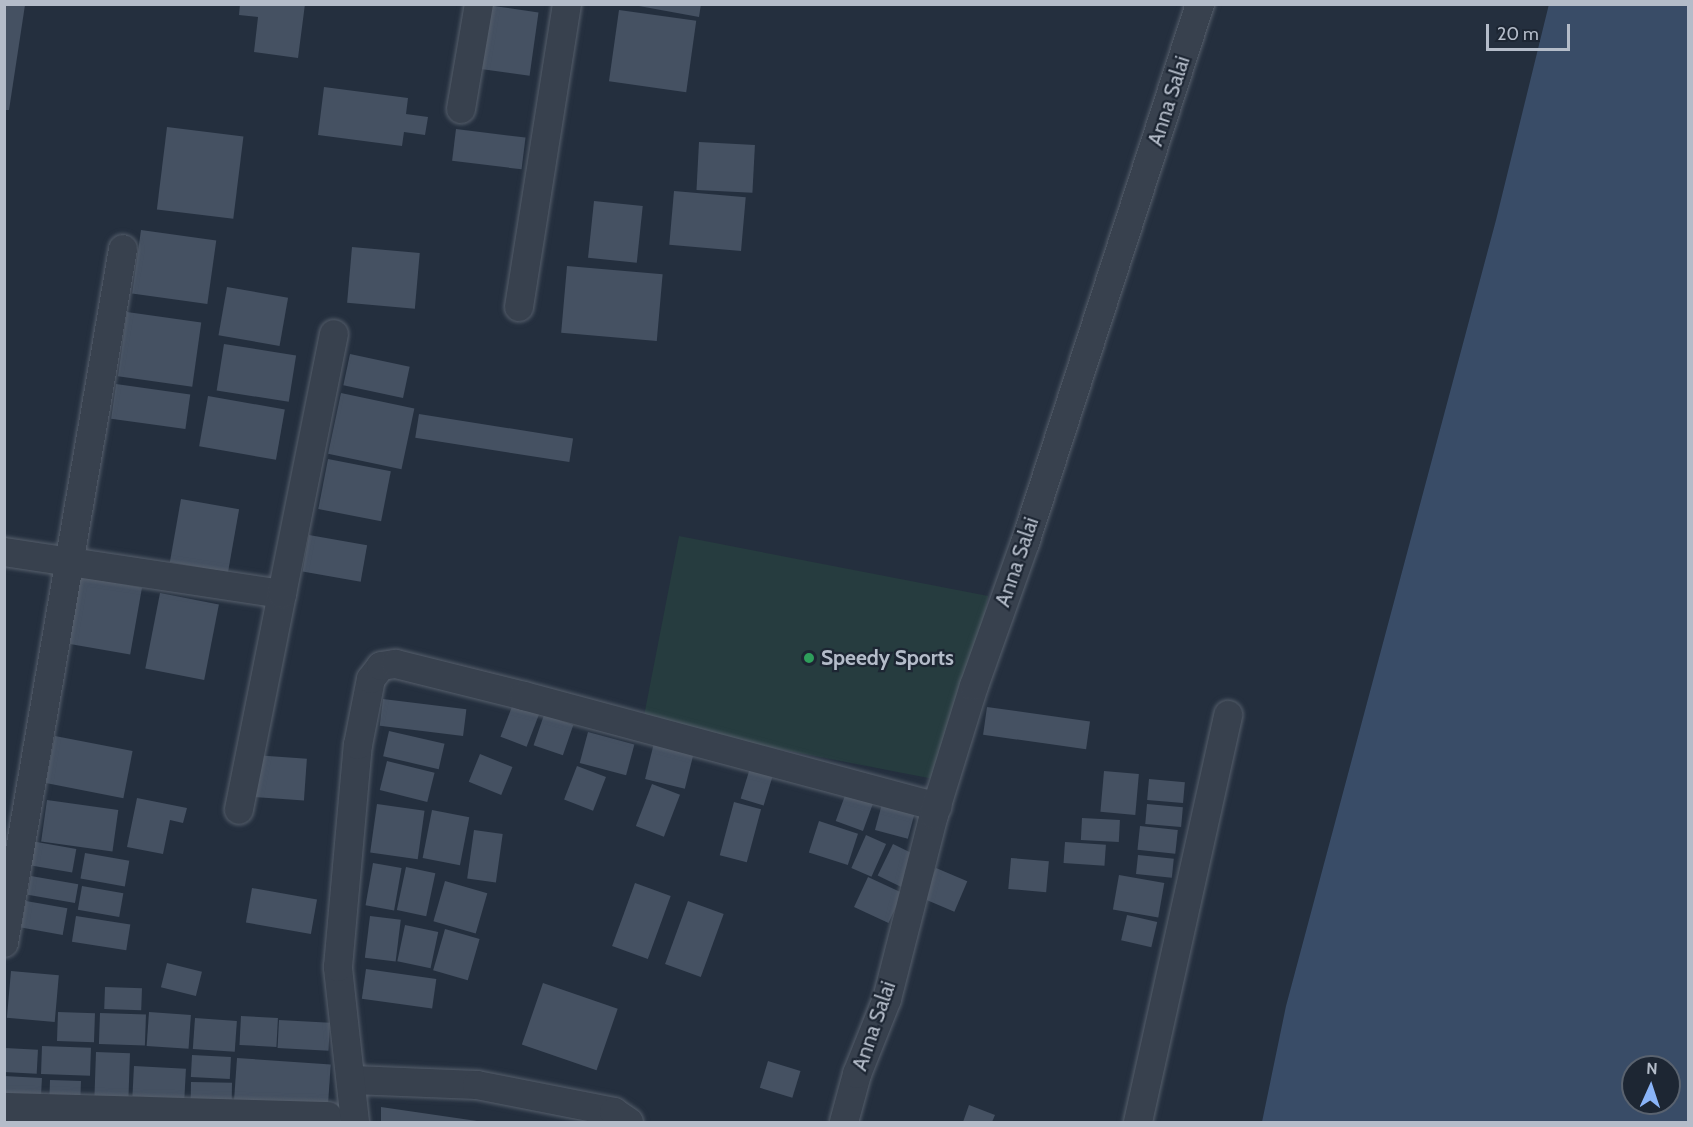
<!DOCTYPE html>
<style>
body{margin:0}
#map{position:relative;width:1693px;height:1127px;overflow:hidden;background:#242f3e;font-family:Cabin,sans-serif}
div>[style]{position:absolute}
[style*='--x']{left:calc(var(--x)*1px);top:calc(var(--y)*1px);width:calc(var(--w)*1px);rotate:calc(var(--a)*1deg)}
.green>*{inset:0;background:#263c3f;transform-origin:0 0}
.water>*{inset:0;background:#394c67}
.building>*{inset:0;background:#455162;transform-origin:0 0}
.roads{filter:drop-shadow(0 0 2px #565f6c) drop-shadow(0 0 2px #565f6c)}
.street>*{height:28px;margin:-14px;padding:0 14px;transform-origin:14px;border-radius:14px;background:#38414e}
.dots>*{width:16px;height:16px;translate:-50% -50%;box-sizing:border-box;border:3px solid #1d2633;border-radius:50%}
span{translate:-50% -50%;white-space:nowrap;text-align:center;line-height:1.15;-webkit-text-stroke:4.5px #1d2633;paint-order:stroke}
.street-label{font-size:21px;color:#b4bcc9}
.poi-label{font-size:21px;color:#b4bcc9;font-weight:700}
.left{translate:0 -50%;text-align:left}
.frame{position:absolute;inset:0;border:6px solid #b4bcc9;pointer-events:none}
.north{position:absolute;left:1621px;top:1055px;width:60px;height:60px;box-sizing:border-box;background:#1d2633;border:2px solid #59626f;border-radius:50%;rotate:3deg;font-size:16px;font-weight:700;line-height:24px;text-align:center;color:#b4bcc9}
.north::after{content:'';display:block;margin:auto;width:21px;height:27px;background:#8ab4f8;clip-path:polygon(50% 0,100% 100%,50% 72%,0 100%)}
.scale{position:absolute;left:1486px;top:24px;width:84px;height:27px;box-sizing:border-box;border:3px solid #b4bcc9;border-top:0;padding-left:8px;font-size:18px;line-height:21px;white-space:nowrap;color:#b4bcc9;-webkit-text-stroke:4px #1d2633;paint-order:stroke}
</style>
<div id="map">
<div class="green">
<div style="left:679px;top:536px;width:315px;height:190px;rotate:11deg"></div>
</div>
<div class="water">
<div style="clip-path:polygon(evenodd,1549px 4px,1688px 5px,1688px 1122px,1262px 1122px,1286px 1006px,1496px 220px,1549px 4px,1633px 1067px,1669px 1067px,1669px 1103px,1633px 1103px,1633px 1067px)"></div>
</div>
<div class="building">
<div style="clip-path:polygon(240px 4px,305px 4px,298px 58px,254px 52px,258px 17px,239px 15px)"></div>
<div style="clip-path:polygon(628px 4px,701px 4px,699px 17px)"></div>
<div style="clip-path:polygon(4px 5px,25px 5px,9px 110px,4px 110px)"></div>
<div style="left:486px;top:5px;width:53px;height:64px;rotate:8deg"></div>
<div style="left:619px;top:10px;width:78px;height:72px;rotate:8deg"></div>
<div style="clip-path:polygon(324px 87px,408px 98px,406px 114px,428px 117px,425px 135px,404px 132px,402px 146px,318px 135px)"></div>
<div style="left:167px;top:127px;width:77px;height:83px;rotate:7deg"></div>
<div style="left:456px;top:129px;width:70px;height:32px;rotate:7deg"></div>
<div style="left:699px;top:142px;width:56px;height:48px;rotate:3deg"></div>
<div style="left:674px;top:191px;width:72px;height:54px;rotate:5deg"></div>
<div style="left:594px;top:201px;width:49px;height:57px;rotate:6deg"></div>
<div style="left:141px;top:230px;width:76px;height:64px;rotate:8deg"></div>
<div style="left:352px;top:247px;width:68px;height:56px;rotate:5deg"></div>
<div style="left:567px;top:266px;width:96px;height:67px;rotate:5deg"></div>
<div style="left:227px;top:287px;width:62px;height:49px;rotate:10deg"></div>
<div style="left:127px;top:312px;width:75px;height:65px;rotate:8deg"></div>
<div style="left:224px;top:344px;width:73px;height:47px;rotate:9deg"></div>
<div style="left:350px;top:354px;width:61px;height:32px;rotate:12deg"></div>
<div style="left:116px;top:384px;width:75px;height:35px;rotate:8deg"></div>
<div style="left:341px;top:393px;width:75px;height:62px;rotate:12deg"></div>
<div style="left:208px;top:396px;width:78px;height:51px;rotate:10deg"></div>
<div style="left:419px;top:414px;width:156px;height:24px;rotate:9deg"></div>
<div style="left:328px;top:459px;width:64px;height:51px;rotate:11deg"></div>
<div style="left:181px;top:499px;width:59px;height:64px;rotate:10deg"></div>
<div style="left:309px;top:535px;width:59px;height:37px;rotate:10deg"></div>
<div style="left:76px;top:576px;width:67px;height:68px;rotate:10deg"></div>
<div style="left:160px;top:593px;width:60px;height:77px;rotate:11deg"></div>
<div style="left:383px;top:699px;width:84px;height:27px;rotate:7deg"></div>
<div style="left:513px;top:704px;width:28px;height:35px;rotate:21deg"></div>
<div style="left:987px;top:707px;width:104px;height:28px;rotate:8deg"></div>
<div style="left:544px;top:715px;width:31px;height:32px;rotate:19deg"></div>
<div style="left:389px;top:731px;width:57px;height:26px;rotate:13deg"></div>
<div style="left:588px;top:732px;width:48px;height:32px;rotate:15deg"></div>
<div style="left:55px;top:736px;width:79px;height:48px;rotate:11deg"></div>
<div style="left:654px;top:743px;width:41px;height:37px;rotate:14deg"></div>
<div style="left:480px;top:754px;width:35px;height:30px;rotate:22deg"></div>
<div style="left:254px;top:755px;width:53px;height:42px;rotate:4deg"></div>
<div style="left:387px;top:761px;width:49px;height:30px;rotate:14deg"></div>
<div style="left:577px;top:766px;width:31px;height:36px;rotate:21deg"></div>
<div style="left:750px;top:768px;width:24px;height:32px;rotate:17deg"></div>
<div style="left:1104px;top:771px;width:35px;height:41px;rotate:5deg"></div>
<div style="left:1149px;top:779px;width:36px;height:21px;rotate:5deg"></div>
<div style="left:652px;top:784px;width:30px;height:45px;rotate:21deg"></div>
<div style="left:847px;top:790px;width:29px;height:33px;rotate:20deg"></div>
<div style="clip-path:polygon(137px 798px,187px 808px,183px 823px,170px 820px,163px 854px,127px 847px)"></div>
<div style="left:47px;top:800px;width:72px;height:42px;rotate:8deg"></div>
<div style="left:883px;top:800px;width:34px;height:31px;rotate:15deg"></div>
<div style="left:734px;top:802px;width:28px;height:55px;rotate:15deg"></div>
<div style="left:377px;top:804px;width:48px;height:49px;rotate:8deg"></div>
<div style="left:1147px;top:804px;width:36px;height:20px;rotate:5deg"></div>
<div style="left:432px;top:810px;width:38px;height:49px;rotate:11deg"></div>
<div style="left:1082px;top:818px;width:38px;height:22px;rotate:3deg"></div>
<div style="left:819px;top:821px;width:41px;height:33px;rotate:18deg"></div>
<div style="left:1140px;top:826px;width:38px;height:24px;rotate:6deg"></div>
<div style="left:474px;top:830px;width:29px;height:49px;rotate:8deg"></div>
<div style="left:866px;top:835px;width:22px;height:36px;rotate:24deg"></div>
<div style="left:31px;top:841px;width:46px;height:24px;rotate:10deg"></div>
<div style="left:1065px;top:842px;width:41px;height:21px;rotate:4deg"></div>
<div style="left:893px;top:844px;width:28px;height:35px;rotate:26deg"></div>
<div style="left:85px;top:853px;width:45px;height:26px;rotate:10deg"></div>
<div style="left:1138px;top:855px;width:36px;height:19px;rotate:6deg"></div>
<div style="left:1011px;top:858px;width:38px;height:31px;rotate:5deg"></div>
<div style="left:373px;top:863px;width:29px;height:43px;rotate:10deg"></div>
<div style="left:406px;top:867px;width:30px;height:44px;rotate:12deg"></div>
<div style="left:936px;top:868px;width:34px;height:33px;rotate:23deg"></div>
<div style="left:1119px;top:875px;width:46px;height:35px;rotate:10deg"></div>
<div style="left:31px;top:876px;width:48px;height:19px;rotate:10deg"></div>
<div style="left:868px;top:877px;width:38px;height:33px;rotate:25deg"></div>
<div style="left:445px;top:881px;width:44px;height:42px;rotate:16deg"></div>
<div style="left:635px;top:883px;width:38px;height:67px;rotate:20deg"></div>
<div style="left:82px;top:886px;width:42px;height:24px;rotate:10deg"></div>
<div style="left:252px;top:888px;width:66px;height:35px;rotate:10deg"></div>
<div style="left:26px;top:901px;width:42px;height:27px;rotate:10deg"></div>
<div style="left:688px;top:901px;width:38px;height:67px;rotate:20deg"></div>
<div style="left:1127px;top:915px;width:31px;height:26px;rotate:13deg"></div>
<div style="left:76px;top:916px;width:55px;height:26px;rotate:9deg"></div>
<div style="left:370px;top:916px;width:31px;height:42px;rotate:7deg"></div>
<div style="left:405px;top:925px;width:34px;height:37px;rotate:12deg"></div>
<div style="left:445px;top:929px;width:36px;height:43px;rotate:16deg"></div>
<div style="left:167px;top:963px;width:36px;height:25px;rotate:14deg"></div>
<div style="left:366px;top:969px;width:71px;height:30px;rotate:8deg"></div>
<div style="left:11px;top:971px;width:48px;height:47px;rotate:5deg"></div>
<div style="left:543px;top:983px;width:79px;height:65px;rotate:19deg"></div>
<div style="left:105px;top:987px;width:37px;height:22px;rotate:2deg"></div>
<div style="left:58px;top:1012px;width:37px;height:29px;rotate:2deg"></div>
<div style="left:149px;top:1012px;width:42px;height:34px;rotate:4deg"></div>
<div style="left:100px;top:1013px;width:46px;height:31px;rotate:2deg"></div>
<div style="left:241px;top:1016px;width:37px;height:29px;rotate:3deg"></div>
<div style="left:195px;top:1018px;width:42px;height:31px;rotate:4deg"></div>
<div style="left:279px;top:1020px;width:51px;height:28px;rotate:3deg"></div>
<div style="left:42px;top:1046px;width:49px;height:28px;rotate:2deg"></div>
<div style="left:5px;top:1048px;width:33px;height:24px;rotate:3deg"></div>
<div style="left:96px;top:1052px;width:34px;height:46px;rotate:2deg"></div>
<div style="left:192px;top:1055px;width:39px;height:22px;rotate:3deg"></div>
<div style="left:237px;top:1058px;width:94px;height:46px;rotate:4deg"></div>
<div style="left:768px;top:1061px;width:34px;height:28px;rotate:17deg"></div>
<div style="left:134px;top:1066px;width:52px;height:30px;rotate:3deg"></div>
<div style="left:4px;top:1076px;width:38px;height:26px;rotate:3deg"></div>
<div style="left:50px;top:1080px;width:31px;height:25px;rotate:2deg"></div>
<div style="left:191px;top:1082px;width:41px;height:25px;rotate:1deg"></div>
<div style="clip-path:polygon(969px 1105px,995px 1115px,992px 1122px,963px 1122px)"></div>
<div style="clip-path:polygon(381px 1107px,477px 1121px,476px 1122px,381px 1122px)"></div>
</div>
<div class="roads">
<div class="street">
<div style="--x:461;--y:109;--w:107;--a:-80.3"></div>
<div style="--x:519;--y:307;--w:307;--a:-81"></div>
<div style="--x:4;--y:552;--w:281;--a:8.6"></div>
<div style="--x:282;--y:594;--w:220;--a:101.3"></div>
<div style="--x:282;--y:594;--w:265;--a:-78.7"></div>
<div style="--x:4;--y:943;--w:704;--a:-80.27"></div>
<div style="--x:353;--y:1080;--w:124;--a:2.3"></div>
<div style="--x:477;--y:1085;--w:140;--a:11.1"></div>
<div style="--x:614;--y:1112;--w:18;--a:34"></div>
<div style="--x:4;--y:1107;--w:324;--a:1.6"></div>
<div style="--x:355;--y:1122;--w:156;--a:-96.3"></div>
<div style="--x:338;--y:967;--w:223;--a:-84.9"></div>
<div style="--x:358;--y:745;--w:67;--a:-78.9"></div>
<div style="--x:371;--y:679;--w:16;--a:-52"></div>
<div style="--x:381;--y:666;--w:15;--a:-8"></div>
<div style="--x:396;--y:664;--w:132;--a:14"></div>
<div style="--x:524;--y:696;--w:428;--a:15"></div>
<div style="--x:844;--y:1122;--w:50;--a:-74.8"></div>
<div style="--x:857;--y:1074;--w:81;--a:-68.2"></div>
<div style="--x:887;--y:999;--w:190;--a:-75.7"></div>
<div style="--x:934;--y:815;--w:135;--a:-72.8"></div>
<div style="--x:974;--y:686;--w:152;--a:-70.4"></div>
<div style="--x:1025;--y:543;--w:567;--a:-72.01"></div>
<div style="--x:1138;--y:1122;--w:417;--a:-77.5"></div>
</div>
</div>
<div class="dots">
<div style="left:809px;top:658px;background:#2e9e5b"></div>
</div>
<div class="street-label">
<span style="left:1169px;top:101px;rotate:-72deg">Anna Salai</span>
<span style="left:1017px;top:562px;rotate:-71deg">Anna Salai</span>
<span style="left:874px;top:1026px;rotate:-71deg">Anna Salai</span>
</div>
<div class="poi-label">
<span class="left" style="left:821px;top:658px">Speedy Sports</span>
</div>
<div class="frame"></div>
<div class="north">N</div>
<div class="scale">20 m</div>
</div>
